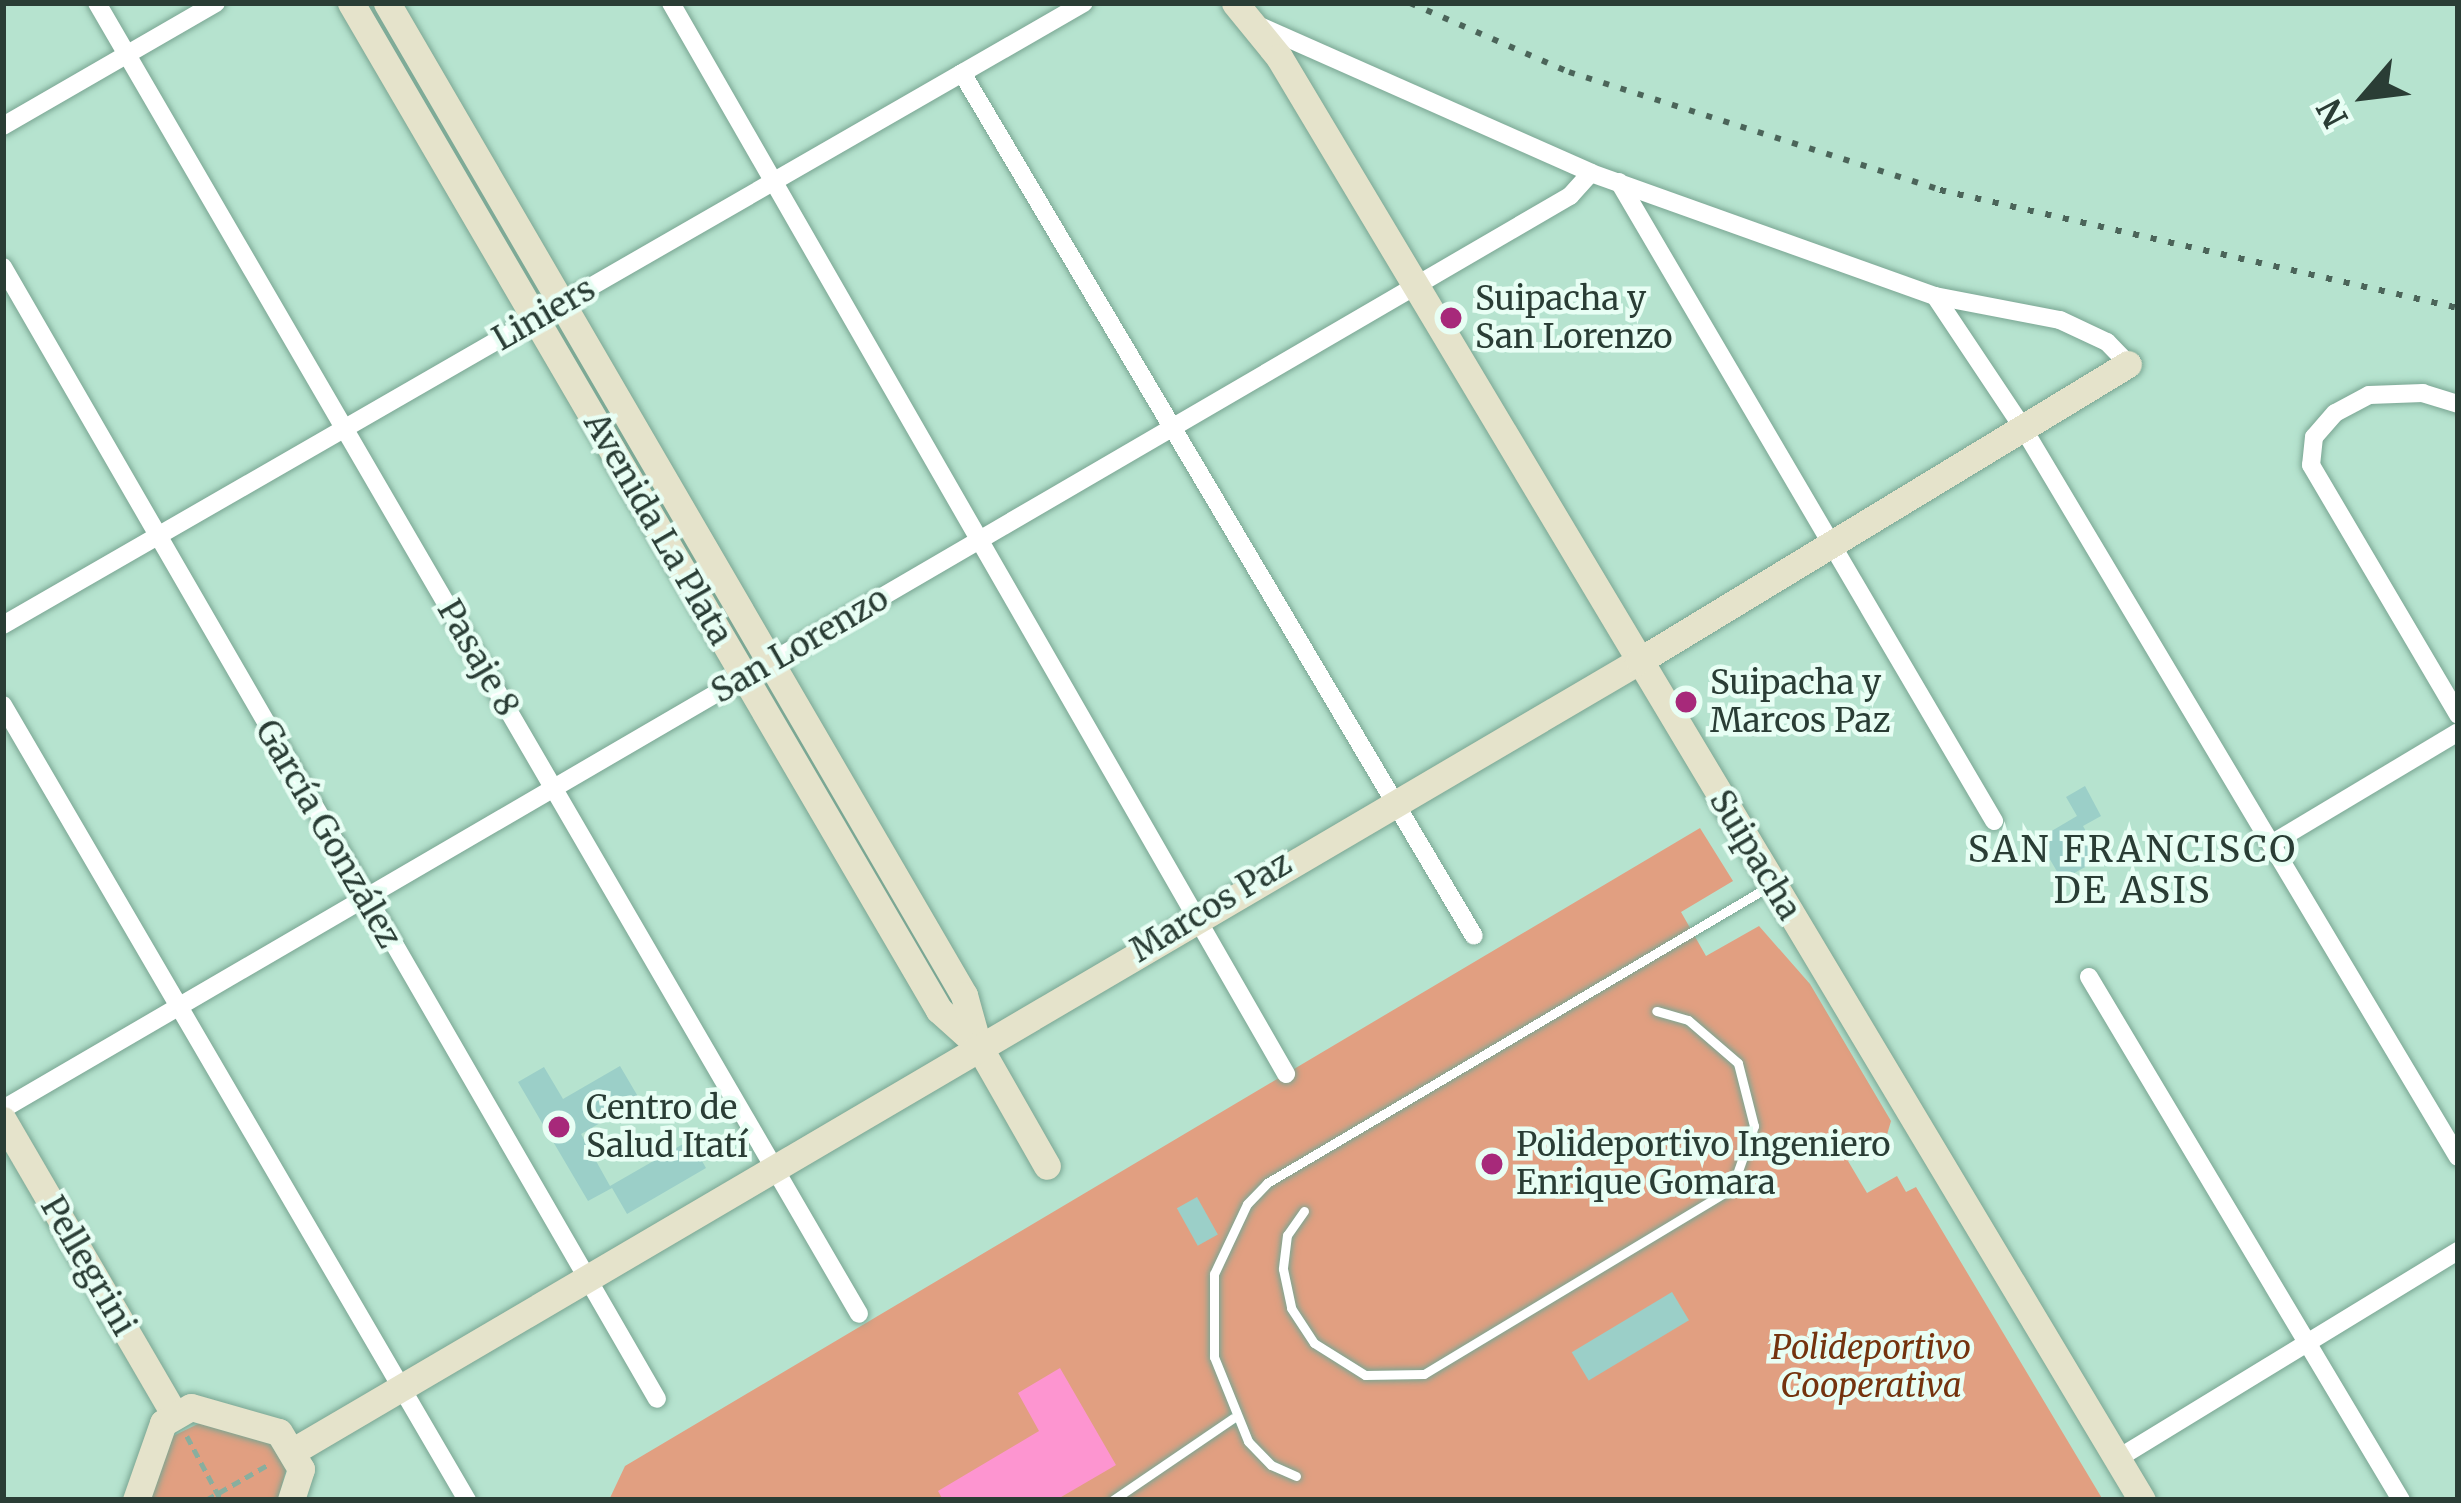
<!DOCTYPE html>
<meta charset="utf-8">
<style>
body{margin:0}
#map{position:relative;width:2461px;height:1503px;overflow:hidden;background:#b6e3cf;font-family:Merriweather,serif}
div>[style]{position:absolute}
[style*='--x']{left:calc(var(--x)*1px);top:calc(var(--y)*1px);width:calc(var(--w)*1px);rotate:calc(var(--a)*1deg)}
.green>*{inset:0;background:#e19f81}
.water>*{inset:0;background:#fd95d0}
.building>*{inset:0;background:#9bcfc8;transform-origin:0 0}
.path>*{height:4.5px;margin-top:-2.25px;transform-origin:0;background:repeating-linear-gradient(90deg,#89ae9e 0 9px,transparent 0 15px)}
.roads{filter:drop-shadow(0 0 3px #79a592) drop-shadow(0 0 3px #79a592)}
.lane>*{height:9px;margin:-4.5px;padding:0 4.5px;transform-origin:4.5px;border-radius:4.5px;background:#fff}
.street>*{height:18px;margin:-9px;padding:0 9px;transform-origin:9px;border-radius:9px;background:#fff}
.secondary>*{height:27px;margin:-13.5px;padding:0 13.5px;transform-origin:13.5px;border-radius:13.5px;background:#e5e3cb}
.rail>*{height:6px;margin-top:-3px;transform-origin:0;background:repeating-linear-gradient(90deg,#4b6459 0 6px,transparent 0 18px)}
.dots>*{width:33px;height:33px;translate:-50% -50%;box-sizing:border-box;border:6px solid #e8fef4;border-radius:50%}
span{translate:-50% -50%;white-space:nowrap;text-align:center;line-height:1.15;-webkit-text-stroke:9px #e8fef4;paint-order:stroke}
.poi-label{font-size:33px;color:#2a3d35}
.left{translate:0 -50%;text-align:left}
.street-label{font-size:33px;color:#2a3d35}
.park-label{font-size:33px;color:#74330e;font-style:italic}
.neighbourhood-label{font-size:36px;color:#2a3d35;letter-spacing:3px}
.frame{position:absolute;inset:0;border:6px solid #2a3d35;pointer-events:none}
.north{position:absolute;left:2305px;top:36px;width:120px;height:120px;-webkit-text-stroke:9px #e8fef4;paint-order:stroke;rotate:242deg;font-size:33px;font-weight:700;line-height:48px;text-align:center;color:#2a3d35}
.north::after{content:'';display:block;margin:auto;width:42px;height:54px;background:#2a3d35;clip-path:polygon(50% 0,100% 100%,50% 72%,0 100%)}
</style>
<div id="map">
<div class="green">
<div style="clip-path:polygon(1700px 828px,1733px 881px,1681px 912px,1706px 956px,1759px 926px,1810px 984px,1891px 1121px,1886px 1138px,1848px 1161px,1867px 1193px,1897px 1176px,1906px 1192px,1916px 1187px,2103px 1500px,609px 1500px,625px 1466px)"></div>
<div style="clip-path:polygon(202px 1422px,268px 1439px,286px 1470px,278px 1500px,151px 1500px,171px 1437px)"></div>
</div>
<div class="water">
<div style="clip-path:polygon(1060px 1368px,1116px 1465px,1056px 1500px,943px 1500px,938px 1491px,1039px 1431px,1018px 1393px)"></div>
</div>
<div class="building">
<div style="clip-path:polygon(2085px 786px,2101px 816px,2083px 826px,2101px 858px,2062px 880px,2038px 839px,2077px 816px,2066px 797px)"></div>
<div style="clip-path:polygon(620px 1066px,640px 1100px,581px 1134px,610px 1186px,690px 1140px,706px 1168px,627px 1214px,612px 1188px,588px 1201px,518px 1082px,544px 1067px,563px 1099px)"></div>
<div style="left:1197px;top:1197px;width:43px;height:23px;rotate:61deg"></div>
<div style="left:1672px;top:1292px;width:33px;height:117px;rotate:59deg"></div>
</div>
<div class="path">
<div style="--x:187;--y:1436;--w:72;--a:62"></div>
<div style="--x:206;--y:1500;--w:73;--a:-29.7"></div>
</div>
<div class="roads">
<div class="lane">
<div style="--x:1304;--y:1211;--w:29;--a:125"></div>
<div style="--x:1287;--y:1235;--w:34;--a:97"></div>
<div style="--x:1283;--y:1269;--w:40;--a:78"></div>
<div style="--x:1291;--y:1308;--w:42;--a:56.7"></div>
<div style="--x:1314;--y:1343;--w:60;--a:32.1"></div>
<div style="--x:1365;--y:1375;--w:59;--a:-1"></div>
<div style="--x:1424;--y:1374;--w:360;--a:-31.1"></div>
<div style="--x:1732;--y:1188;--w:66;--a:-70.5"></div>
<div style="--x:1754;--y:1126;--w:65;--a:-104.3"></div>
<div style="--x:1738;--y:1063;--w:66;--a:-139.3"></div>
<div style="--x:1688;--y:1020;--w:33;--a:-164"></div>
<div style="--x:1296;--y:1476;--w:27;--a:-156"></div>
<div style="--x:1271;--y:1465;--w:33;--a:-134"></div>
<div style="--x:1248;--y:1441;--w:91;--a:-112"></div>
<div style="--x:1214;--y:1357;--w:83;--a:-90"></div>
<div style="--x:1214;--y:1274;--w:77;--a:-64.8"></div>
<div style="--x:1247;--y:1204;--w:29;--a:-46"></div>
<div style="--x:1267;--y:1183;--w:582;--a:-30.58"></div>
<div style="--x:1113;--y:1500;--w:145;--a:-34.3"></div>
</div>
<div class="street">
<div style="--x:97;--y:3;--w:1516;--a:59.83"></div>
<div style="--x:671;--y:3;--w:1235;--a:60.13"></div>
<div style="--x:1260;--y:26;--w:362;--a:23.9"></div>
<div style="--x:1591;--y:173;--w:365;--a:19.7"></div>
<div style="--x:1935;--y:296;--w:127;--a:10.9"></div>
<div style="--x:2060;--y:320;--w:52;--a:25.1"></div>
<div style="--x:2107;--y:342;--w:30;--a:46"></div>
<div style="--x:962;--y:73;--w:1003;--a:59.32"></div>
<div style="--x:3;--y:126;--w:246;--a:-30"></div>
<div style="--x:1619;--y:182;--w:741;--a:59.59"></div>
<div style="--x:3;--y:267;--w:1307;--a:59.98"></div>
<div style="--x:1935;--y:296;--w:159;--a:56.3"></div>
<div style="--x:2023;--y:428;--w:849;--a:59.18"></div>
<div style="--x:2458;--y:404;--w:37;--a:-163"></div>
<div style="--x:2423;--y:393;--w:54;--a:177.9"></div>
<div style="--x:2369;--y:395;--w:38;--a:152"></div>
<div style="--x:2335;--y:413;--w:32;--a:131"></div>
<div style="--x:2314;--y:437;--w:28;--a:96"></div>
<div style="--x:2311;--y:465;--w:290;--a:59.5"></div>
<div style="--x:3;--y:625;--w:1247;--a:-29.92"></div>
<div style="--x:3;--y:705;--w:921;--a:59.73"></div>
<div style="--x:2271;--y:844;--w:218;--a:-30.9"></div>
<div style="--x:2089;--y:977;--w:609;--a:59.18"></div>
<div style="--x:3;--y:1109;--w:1814;--a:-30.23"></div>
<div style="--x:1570;--y:196;--w:31;--a:-48"></div>
<div style="--x:2117;--y:1459;--w:399;--a:-31.4"></div>
</div>
<div class="secondary">
<div style="--x:351;--y:3;--w:1166;--a:59.72"></div>
<div style="--x:939;--y:1010;--w:52;--a:41.9"></div>
<div style="--x:387;--y:3;--w:1148;--a:59.82"></div>
<div style="--x:964;--y:995;--w:52;--a:74.4"></div>
<div style="--x:978;--y:1045;--w:139;--a:60.3"></div>
<div style="--x:1235;--y:3;--w:70;--a:50.8"></div>
<div style="--x:1279;--y:57;--w:1681;--a:59.12"></div>
<div style="--x:3;--y:1120;--w:338;--a:59.8"></div>
<div style="--x:295;--y:1450;--w:1558;--a:-30.42"></div>
<div style="--x:1639;--y:661;--w:572;--a:-31.27"></div>
<div style="--x:136;--y:1500;--w:82;--a:-70.7"></div>
<div style="--x:163;--y:1423;--w:32;--a:-30"></div>
<div style="--x:191;--y:1407;--w:91;--a:15.9"></div>
<div style="--x:279;--y:1432;--w:43;--a:59.3"></div>
<div style="--x:301;--y:1469;--w:33;--a:108"></div>
</div>
</div>
<div class="rail">
<div style="--x:1410;--y:3;--w:173;--a:23.5"></div>
<div style="--x:1569;--y:72;--w:389;--a:17.6"></div>
<div style="--x:1940;--y:190;--w:531;--a:12.83"></div>
</div>
<div class="dots">
<div style="left:1451px;top:318px;background:#a7297a"></div>
<div style="left:1686px;top:702px;background:#a7297a"></div>
<div style="left:559px;top:1127px;background:#a7297a"></div>
<div style="left:1492px;top:1164px;background:#a7297a"></div>
</div>
<div class="poi-label">
<span class="left" style="left:1475px;top:318px">Suipacha y<br>San Lorenzo</span>
<span class="left" style="left:1710px;top:702px">Suipacha y<br>Marcos Paz</span>
<span class="left" style="left:586px;top:1127px">Centro de<br>Salud Itatí</span>
<span class="left" style="left:1516px;top:1164px">Polideportivo Ingeniero<br>Enrique Gomara</span>
</div>
<div class="street-label">
<span style="left:544px;top:314px;rotate:-30deg">Liniers</span>
<span style="left:658px;top:529px;rotate:60deg">Avenida La Plata</span>
<span style="left:800px;top:645px;rotate:-30deg">San Lorenzo</span>
<span style="left:478px;top:658px;rotate:60deg">Pasaje 8</span>
<span style="left:328px;top:834px;rotate:60deg">García González</span>
<span style="left:1755px;top:855px;rotate:59deg">Suipacha</span>
<span style="left:1211px;top:907px;rotate:-31deg">Marcos Paz</span>
<span style="left:88px;top:1266px;rotate:60deg">Pellegrini</span>
</div>
<div class="park-label">
<span style="left:1871px;top:1367px">Polideportivo<br>Cooperativa</span>
</div>
<div class="neighbourhood-label">
<span style="left:2133px;top:870px">SAN FRANCISCO<br>DE ASIS</span>
</div>
<div class="frame"></div>
<div class="north">N</div>
</div>
